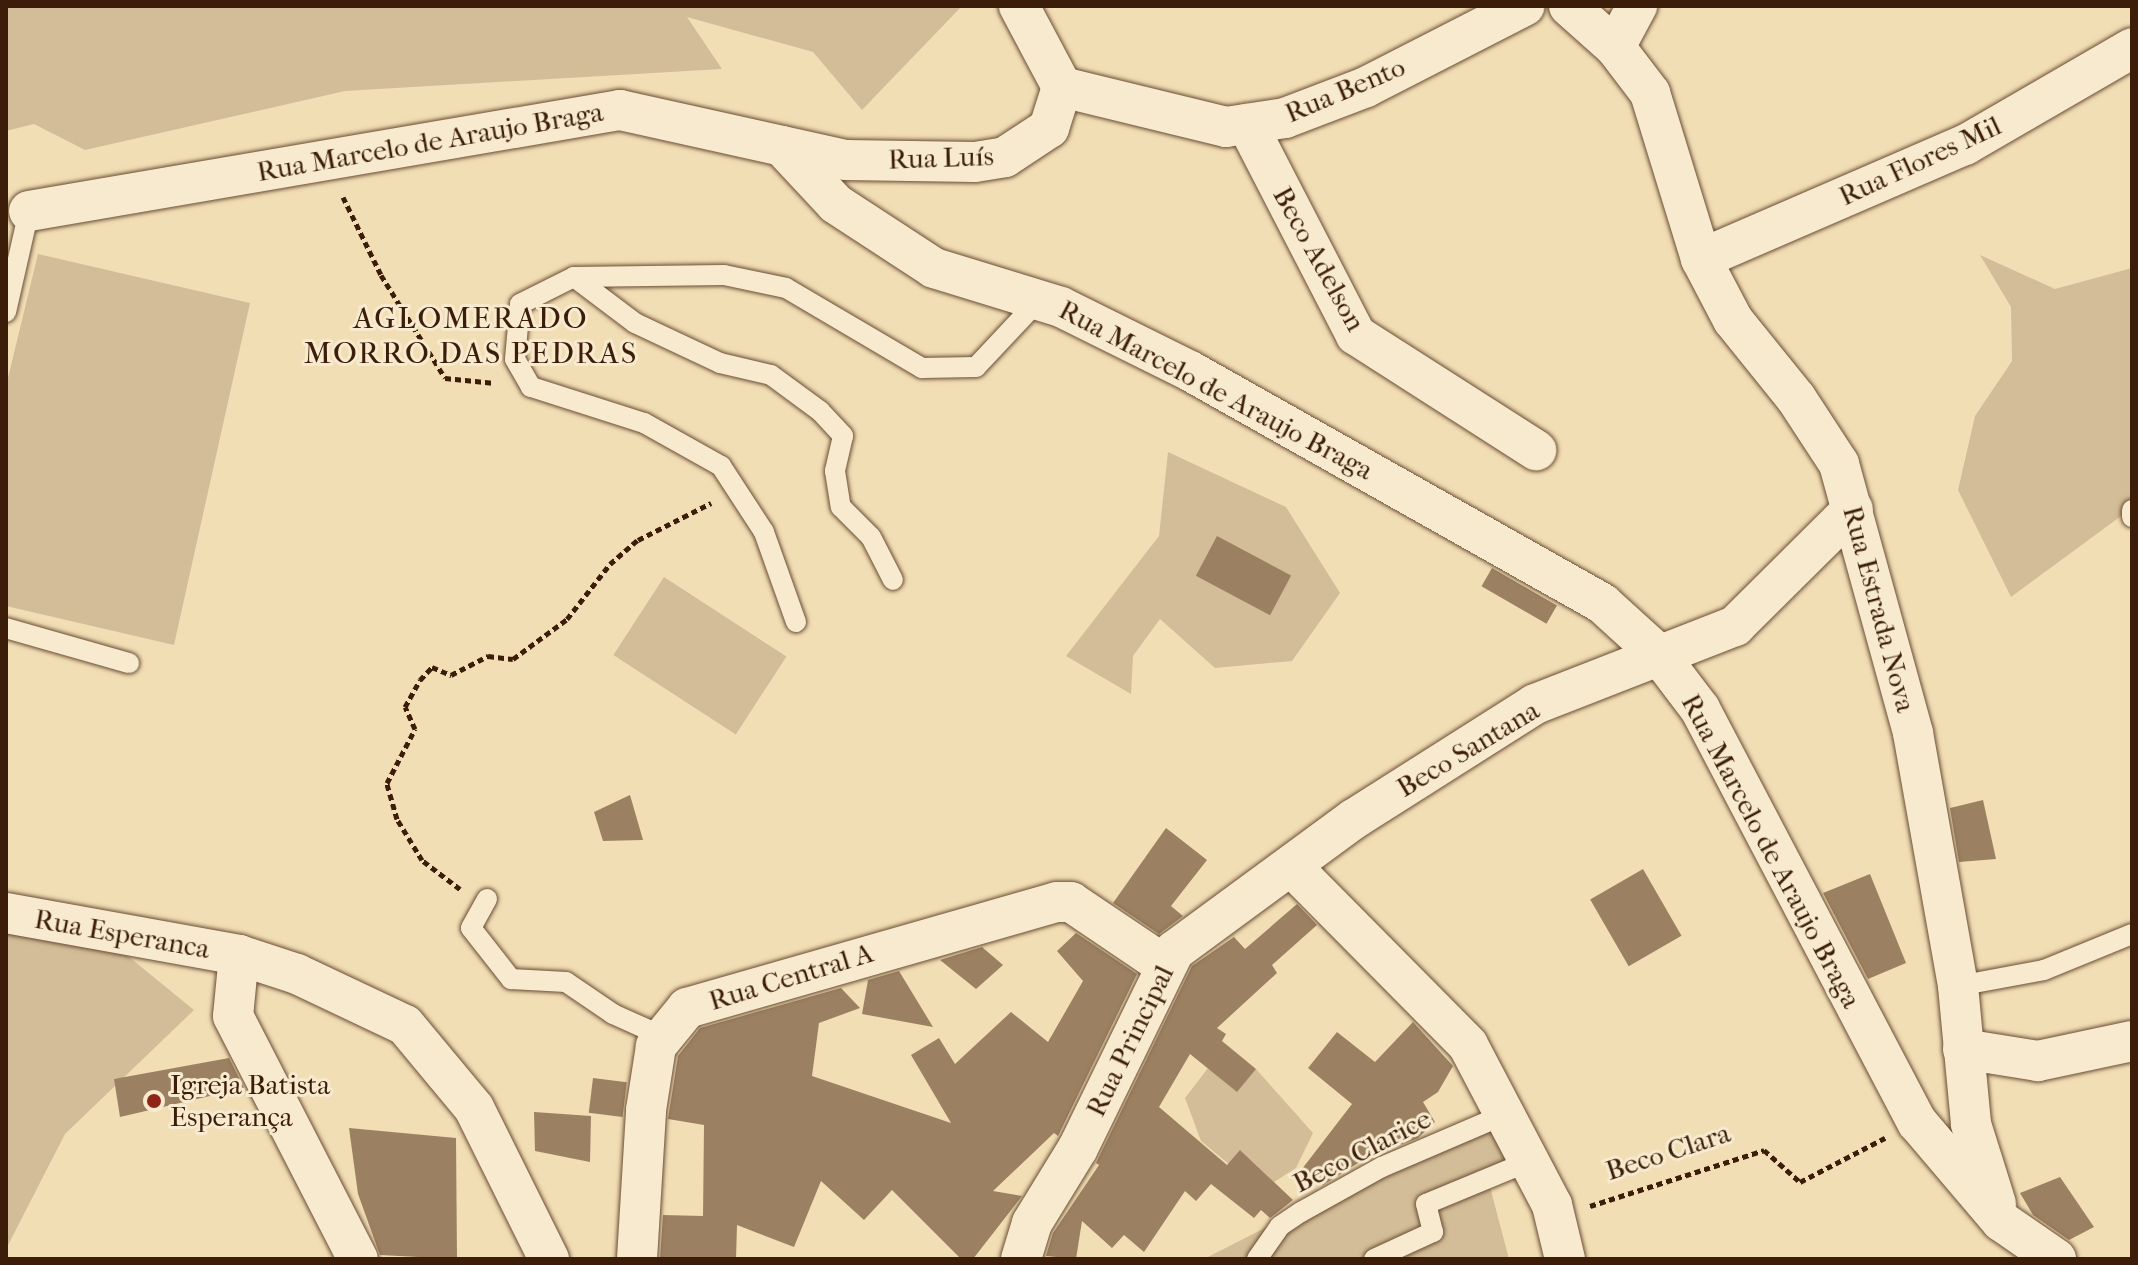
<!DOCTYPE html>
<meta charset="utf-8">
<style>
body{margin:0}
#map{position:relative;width:2138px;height:1265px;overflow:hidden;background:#f2deb5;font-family:"IM FELL French Canon",serif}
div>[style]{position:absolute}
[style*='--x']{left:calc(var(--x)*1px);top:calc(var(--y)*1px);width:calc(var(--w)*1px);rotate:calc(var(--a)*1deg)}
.green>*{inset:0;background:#d3bd98;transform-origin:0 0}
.building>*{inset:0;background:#9b8162;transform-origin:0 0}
.path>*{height:5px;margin-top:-2.5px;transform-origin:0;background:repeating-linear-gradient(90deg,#3c1d09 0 6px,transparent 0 10px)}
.roads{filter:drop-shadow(0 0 2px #6a4d34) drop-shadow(0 0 2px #6a4d34)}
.service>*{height:20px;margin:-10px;padding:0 10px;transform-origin:10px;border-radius:10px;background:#f7eacf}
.minor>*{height:40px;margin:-20px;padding:0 20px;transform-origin:20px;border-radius:20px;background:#f7eacf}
.dots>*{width:22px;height:22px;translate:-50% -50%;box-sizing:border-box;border:4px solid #f7eacf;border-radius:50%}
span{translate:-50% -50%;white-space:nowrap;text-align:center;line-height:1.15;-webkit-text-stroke:6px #f7eacf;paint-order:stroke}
.street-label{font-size:28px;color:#3c1d09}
.poi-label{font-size:28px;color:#3c1d09}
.left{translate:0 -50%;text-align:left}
.neighbourhood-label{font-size:30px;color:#3c1d09;letter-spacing:2px}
.frame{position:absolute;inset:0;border:8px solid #3c1d09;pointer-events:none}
</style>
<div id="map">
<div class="green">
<div style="clip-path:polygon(6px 6px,962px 6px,862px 110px,813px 52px,687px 17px,722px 69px,345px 91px,85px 150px,34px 124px,6px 131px)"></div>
<div style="clip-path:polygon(38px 254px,250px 303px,174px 645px,6px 606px,6px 386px)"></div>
<div style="clip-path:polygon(1980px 255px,2055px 289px,2132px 268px,2132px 508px,2011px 597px,1958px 490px,1975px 416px,2012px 361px,2011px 307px)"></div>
<div style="clip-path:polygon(1168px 452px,1286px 507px,1340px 593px,1292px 661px,1215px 668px,1160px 619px,1133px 656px,1131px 694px,1066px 656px,1159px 536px)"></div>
<div style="left:664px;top:577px;width:146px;height:93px;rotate:33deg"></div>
<div style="clip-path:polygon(6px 923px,96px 930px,194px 1010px,65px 1134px,6px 1249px)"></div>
<div style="clip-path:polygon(1208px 1068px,1256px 1069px,1313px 1133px,1296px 1168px,1274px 1182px,1241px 1151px,1230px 1165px,1201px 1141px,1185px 1098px)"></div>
<div style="clip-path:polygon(1498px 1109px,1528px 1176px,1489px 1183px,1509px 1259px,1204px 1259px)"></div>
</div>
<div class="building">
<div style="left:1217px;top:536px;width:84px;height:45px;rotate:28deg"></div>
<div style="left:1492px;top:568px;width:75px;height:21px;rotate:30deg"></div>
<div style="clip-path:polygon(630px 795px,643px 840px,603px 841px,594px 812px)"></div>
<div style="clip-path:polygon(1983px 800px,1996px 859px,1959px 862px,1950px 808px)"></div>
<div style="clip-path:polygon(1166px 828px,1207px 860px,1171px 906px,1183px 916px,1159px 934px,1113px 903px)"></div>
<div style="left:1643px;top:869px;width:77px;height:61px;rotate:60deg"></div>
<div style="clip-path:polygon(1870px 874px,1906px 963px,1868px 979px,1823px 893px)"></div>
<div style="clip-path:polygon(1297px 904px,1317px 925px,1272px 965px,1277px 973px,1217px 1028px,1226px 1034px,1222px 1041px,1256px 1069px,1237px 1092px,1190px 1054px,1159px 1107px,1227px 1165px,1240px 1150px,1293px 1200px,1270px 1218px,1261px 1210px,1254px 1218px,1211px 1184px,1196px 1201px,1185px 1191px,1144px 1252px,1124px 1235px,1112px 1248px,1082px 1221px,1076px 1259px,1046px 1256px,1053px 1233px,1099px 1165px,1096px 1163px,1192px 966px,1234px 937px,1245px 949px)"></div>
<div style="clip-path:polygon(1076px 933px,1137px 974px,1058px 1136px,1054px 1133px,993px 1191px,1022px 1196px,973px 1259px,961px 1259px,892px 1190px,864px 1220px,821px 1181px,794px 1247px,737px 1225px,736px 1259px,660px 1259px,663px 1215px,703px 1216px,704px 1125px,668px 1119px,678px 1056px,700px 1028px,841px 988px,860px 1008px,819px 1023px,812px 1076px,951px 1123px,911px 1055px,939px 1038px,955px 1064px,1011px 1012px,1048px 1042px,1083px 981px,1057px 951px)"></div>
<div style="clip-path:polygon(982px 947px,1003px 965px,976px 989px,940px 960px)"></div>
<div style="clip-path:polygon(899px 971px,933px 1027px,862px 1014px,868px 980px)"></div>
<div style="clip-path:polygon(1413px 1022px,1453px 1066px,1438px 1092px,1423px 1102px,1435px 1122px,1418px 1138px,1385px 1151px,1382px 1148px,1323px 1185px,1302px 1169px,1352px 1104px,1308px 1068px,1337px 1032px,1375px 1062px)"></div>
<div style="clip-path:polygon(229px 1058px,244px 1088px,120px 1117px,114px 1079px)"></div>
<div style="left:593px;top:1078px;width:34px;height:35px;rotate:7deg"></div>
<div style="clip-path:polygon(534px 1112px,591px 1116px,590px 1162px,535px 1151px)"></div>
<div style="clip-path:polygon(349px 1128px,456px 1138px,457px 1259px,380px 1255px,358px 1194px)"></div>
<div style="clip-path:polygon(2060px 1177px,2094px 1227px,2069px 1240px,2033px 1215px,2020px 1193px)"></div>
</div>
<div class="path">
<div style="--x:343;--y:197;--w:87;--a:64"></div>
<div style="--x:381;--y:275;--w:121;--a:58.1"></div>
<div style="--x:445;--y:378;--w:50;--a:5.7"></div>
<div style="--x:460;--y:889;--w:48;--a:-142.7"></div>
<div style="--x:422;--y:860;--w:48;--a:-121.4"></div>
<div style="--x:397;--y:819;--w:37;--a:-106"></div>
<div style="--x:387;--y:783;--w:61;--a:-62.6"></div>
<div style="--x:415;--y:729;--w:24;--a:-114"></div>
<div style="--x:405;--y:707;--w:31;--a:-61"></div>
<div style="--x:420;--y:680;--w:18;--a:-47"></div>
<div style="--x:432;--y:667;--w:21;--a:23"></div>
<div style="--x:451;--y:675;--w:42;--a:-27.2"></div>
<div style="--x:488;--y:656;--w:25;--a:7"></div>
<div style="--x:513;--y:659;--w:67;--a:-36.5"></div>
<div style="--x:567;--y:619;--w:70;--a:-52"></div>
<div style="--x:610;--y:564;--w:37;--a:-41"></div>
<div style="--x:638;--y:540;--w:82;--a:-26.9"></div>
<div style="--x:1590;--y:1206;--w:183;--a:-17.8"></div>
<div style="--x:1764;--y:1150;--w:48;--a:41.6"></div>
<div style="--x:1800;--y:1182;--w:96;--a:-27.4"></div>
</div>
<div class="roads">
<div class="service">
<div style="--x:574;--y:277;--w:76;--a:37"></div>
<div style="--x:635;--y:323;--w:94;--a:25.2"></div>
<div style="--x:720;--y:363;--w:52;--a:13.2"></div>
<div style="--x:771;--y:375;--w:61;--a:36.3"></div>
<div style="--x:820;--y:411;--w:34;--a:47"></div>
<div style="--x:843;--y:436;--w:36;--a:103"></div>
<div style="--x:835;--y:471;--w:36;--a:81"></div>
<div style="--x:841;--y:507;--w:42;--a:45"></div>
<div style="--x:871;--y:537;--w:48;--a:62.9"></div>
<div style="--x:6;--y:312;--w:104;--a:-77.2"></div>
<div style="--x:2132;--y:510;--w:7;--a:90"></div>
<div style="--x:796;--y:622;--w:96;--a:-109.6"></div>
<div style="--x:764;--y:532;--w:79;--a:-123.1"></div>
<div style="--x:721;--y:466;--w:88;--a:-150.8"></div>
<div style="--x:644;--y:423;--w:119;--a:-162.3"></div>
<div style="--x:531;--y:387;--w:32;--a:-120"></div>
<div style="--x:515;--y:359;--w:55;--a:-84.8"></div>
<div style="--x:520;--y:304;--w:60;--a:-26.6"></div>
<div style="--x:574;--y:277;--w:150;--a:-0.8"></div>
<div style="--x:724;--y:275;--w:63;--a:11.8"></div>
<div style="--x:786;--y:288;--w:158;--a:30.5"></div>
<div style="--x:922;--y:368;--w:54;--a:-1.1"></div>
<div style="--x:976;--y:367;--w:92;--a:-46.8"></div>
<div style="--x:6;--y:628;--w:128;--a:15.9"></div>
<div style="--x:487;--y:899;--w:33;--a:119"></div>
<div style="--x:471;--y:928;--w:65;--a:51.9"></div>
<div style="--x:511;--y:979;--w:55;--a:3.1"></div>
<div style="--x:566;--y:982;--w:57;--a:34.2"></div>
<div style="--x:613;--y:1014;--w:54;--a:24.2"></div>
<div style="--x:1958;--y:986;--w:87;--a:-10.5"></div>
<div style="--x:2044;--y:970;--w:95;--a:-22.2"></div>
<div style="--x:1257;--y:1259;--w:40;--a:-55.1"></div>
<div style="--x:1280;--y:1226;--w:25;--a:-34"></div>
<div style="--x:1301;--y:1212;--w:93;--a:-29.1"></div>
<div style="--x:1382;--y:1167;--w:137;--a:-23.2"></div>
<div style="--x:1374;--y:1259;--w:65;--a:-24.6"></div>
<div style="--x:1433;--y:1232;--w:29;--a:-104"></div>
<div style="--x:1426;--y:1204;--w:113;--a:-22.5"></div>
</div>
<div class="minor">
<div style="--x:1019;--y:6;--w:92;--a:62"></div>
<div style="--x:1569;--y:6;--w:62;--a:41.7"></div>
<div style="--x:1615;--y:47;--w:58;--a:52.7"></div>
<div style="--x:1650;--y:93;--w:174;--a:72.9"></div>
<div style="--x:1701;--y:259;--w:69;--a:62.3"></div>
<div style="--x:1733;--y:320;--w:100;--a:51.1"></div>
<div style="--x:1796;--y:398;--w:79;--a:56.9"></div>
<div style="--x:1839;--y:464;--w:279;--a:74.6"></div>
<div style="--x:1913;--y:733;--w:257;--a:79.9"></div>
<div style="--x:1958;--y:986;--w:139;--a:84.6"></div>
<div style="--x:1971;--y:1124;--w:84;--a:72.6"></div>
<div style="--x:1615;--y:47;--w:47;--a:-61.8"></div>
<div style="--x:1062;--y:87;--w:169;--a:13.7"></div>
<div style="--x:1226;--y:127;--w:60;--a:-8.7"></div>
<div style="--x:1285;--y:118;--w:87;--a:-20.9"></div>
<div style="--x:1366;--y:87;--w:178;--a:-27.1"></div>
<div style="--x:1247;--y:124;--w:237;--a:62.7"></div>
<div style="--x:1356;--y:335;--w:214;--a:32.6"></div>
<div style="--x:782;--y:146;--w:79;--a:47"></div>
<div style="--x:836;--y:204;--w:117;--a:33.1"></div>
<div style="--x:934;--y:268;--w:133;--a:17.1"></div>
<div style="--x:1061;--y:307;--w:144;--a:26.4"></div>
<div style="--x:1190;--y:371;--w:474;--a:29.4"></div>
<div style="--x:1603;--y:604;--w:76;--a:42.3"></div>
<div style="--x:1659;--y:655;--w:68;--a:52.8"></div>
<div style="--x:1700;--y:709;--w:467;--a:62.3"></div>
<div style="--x:1917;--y:1122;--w:130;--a:49.7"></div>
<div style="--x:2001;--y:1221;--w:67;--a:34.6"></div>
<div style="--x:29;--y:211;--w:600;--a:-9.7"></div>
<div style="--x:620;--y:110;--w:231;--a:12.5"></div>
<div style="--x:846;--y:160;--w:129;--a:0.9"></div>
<div style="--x:975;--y:162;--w:30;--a:-9"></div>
<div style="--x:1005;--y:157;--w:53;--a:-33.4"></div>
<div style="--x:1049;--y:128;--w:43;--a:-72.4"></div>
<div style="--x:1701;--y:259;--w:288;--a:-23.4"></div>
<div style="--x:1965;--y:145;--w:193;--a:-30.1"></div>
<div style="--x:1292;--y:867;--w:250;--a:45.3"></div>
<div style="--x:1468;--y:1045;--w:181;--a:62.3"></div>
<div style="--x:1552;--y:1205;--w:56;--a:76.5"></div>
<div style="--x:6;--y:913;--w:237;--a:10.2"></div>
<div style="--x:239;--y:955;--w:61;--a:18.1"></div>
<div style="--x:297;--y:974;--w:119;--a:25.3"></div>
<div style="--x:405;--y:1025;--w:108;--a:50.3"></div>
<div style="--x:474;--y:1108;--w:169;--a:63.6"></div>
<div style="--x:239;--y:955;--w:61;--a:95.6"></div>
<div style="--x:233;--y:1016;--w:273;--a:62.8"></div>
<div style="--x:1963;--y:1049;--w:76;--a:9.1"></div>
<div style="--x:2038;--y:1061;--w:96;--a:-12"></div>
<div style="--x:637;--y:1259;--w:149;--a:-86.5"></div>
<div style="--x:646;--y:1110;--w:65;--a:-81.1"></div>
<div style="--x:656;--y:1046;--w:49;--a:-50.8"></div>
<div style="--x:687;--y:1008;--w:385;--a:-16"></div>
<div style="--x:1057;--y:902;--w:14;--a:0"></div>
<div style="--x:1071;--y:902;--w:111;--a:34"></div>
<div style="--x:1021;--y:1259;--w:38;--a:-73"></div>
<div style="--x:1032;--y:1223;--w:88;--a:-58.5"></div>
<div style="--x:1078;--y:1148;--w:219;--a:-64"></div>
<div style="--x:1174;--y:951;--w:223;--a:-36.3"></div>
<div style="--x:1354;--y:819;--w:214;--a:-32.4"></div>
<div style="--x:1535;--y:704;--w:215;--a:-21.3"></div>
<div style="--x:1735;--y:626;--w:166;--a:-44.8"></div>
</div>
</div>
<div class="dots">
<div style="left:154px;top:1101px;background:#8f2418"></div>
</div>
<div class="street-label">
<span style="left:1345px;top:90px;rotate:-23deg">Rua Bento</span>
<span style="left:430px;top:142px;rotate:-10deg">Rua Marcelo de Araujo Braga</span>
<span style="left:941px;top:158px;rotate:-2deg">Rua Luís</span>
<span style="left:1920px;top:161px;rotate:-25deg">Rua Flores Mil</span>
<span style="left:1319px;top:259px;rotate:61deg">Beco Adelson</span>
<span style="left:1216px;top:390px;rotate:28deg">Rua Marcelo de Araujo Braga</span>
<span style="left:1879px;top:609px;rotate:75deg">Rua Estrada Nova</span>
<span style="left:1468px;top:749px;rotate:-31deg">Beco Santana</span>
<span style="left:1771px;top:851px;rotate:62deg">Rua Marcelo de Araujo Braga</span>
<span style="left:122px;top:934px;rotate:10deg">Rua Esperanca</span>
<span style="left:791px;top:977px;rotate:-17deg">Rua Central A</span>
<span style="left:1130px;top:1041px;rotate:-64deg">Rua Principal</span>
<span style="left:1362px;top:1151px;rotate:-27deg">Beco Clarice</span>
<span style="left:1668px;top:1152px;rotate:-18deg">Beco Clara</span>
</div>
<div class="poi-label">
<span class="left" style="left:170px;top:1101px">Igreja Batista<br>Esperança</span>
</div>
<div class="neighbourhood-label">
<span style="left:471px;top:336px">AGLOMERADO<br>MORRO DAS PEDRAS</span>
</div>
<div class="frame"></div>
</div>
